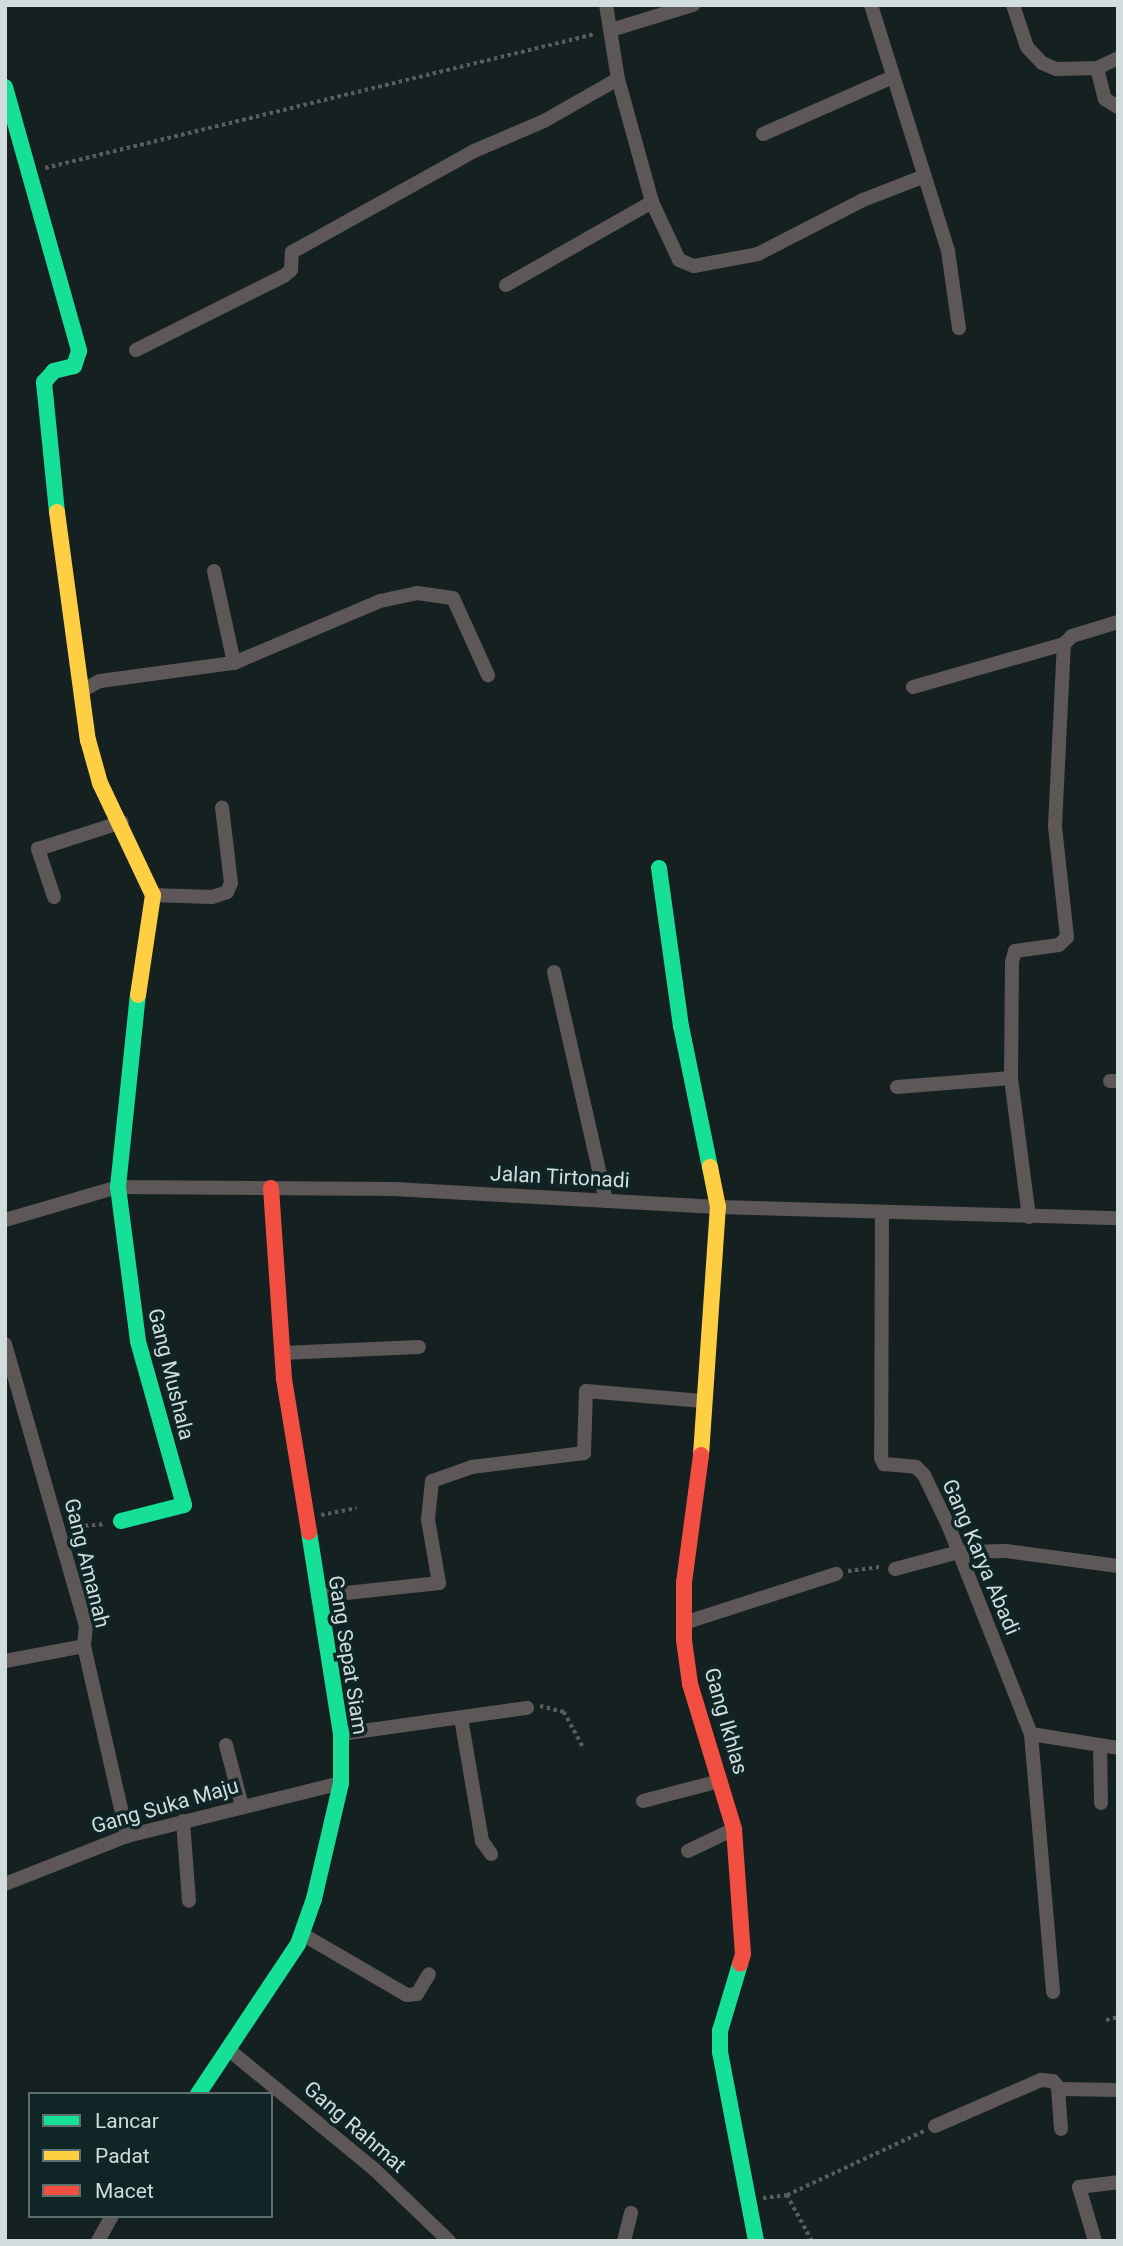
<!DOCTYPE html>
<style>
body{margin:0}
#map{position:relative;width:1123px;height:2246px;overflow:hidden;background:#152020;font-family:Roboto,sans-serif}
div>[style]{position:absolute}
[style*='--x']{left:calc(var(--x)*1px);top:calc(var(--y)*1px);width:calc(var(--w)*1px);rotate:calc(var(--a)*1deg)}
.path>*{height:3.5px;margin-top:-1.75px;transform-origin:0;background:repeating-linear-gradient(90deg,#5c5c5c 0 3.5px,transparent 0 7px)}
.street>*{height:14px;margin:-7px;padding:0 7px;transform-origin:7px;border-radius:7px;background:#5e5757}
.fast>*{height:16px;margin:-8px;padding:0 8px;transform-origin:8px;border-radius:8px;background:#16e098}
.slow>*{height:16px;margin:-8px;padding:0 8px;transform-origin:8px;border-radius:8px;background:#ffcf43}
.jam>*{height:16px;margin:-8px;padding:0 8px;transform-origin:8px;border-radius:8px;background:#f24e42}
span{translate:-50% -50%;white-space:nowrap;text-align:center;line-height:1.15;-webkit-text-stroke:7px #102525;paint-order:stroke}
.street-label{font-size:21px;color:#d0dddc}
.frame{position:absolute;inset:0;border:7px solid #d0dddc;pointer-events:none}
.legend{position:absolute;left:28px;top:2092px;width:245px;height:126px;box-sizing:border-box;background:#102525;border:2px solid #5d6f6e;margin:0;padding:9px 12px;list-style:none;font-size:21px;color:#d0dddc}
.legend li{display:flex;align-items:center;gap:14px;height:35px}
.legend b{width:35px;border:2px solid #5d6f6e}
</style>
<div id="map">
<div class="path">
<div style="--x:45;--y:168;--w:566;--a:-13.69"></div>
<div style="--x:321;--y:1515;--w:36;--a:-11"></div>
<div style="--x:71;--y:1527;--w:34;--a:-5"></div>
<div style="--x:848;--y:1571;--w:34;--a:-7"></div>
<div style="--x:540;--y:1706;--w:25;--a:14"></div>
<div style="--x:564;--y:1712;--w:42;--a:61.6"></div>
<div style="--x:1106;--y:2020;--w:12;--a:-14"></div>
<div style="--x:787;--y:2195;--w:52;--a:61.5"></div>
<div style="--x:763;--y:2198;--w:24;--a:-7"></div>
<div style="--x:787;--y:2195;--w:151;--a:-25"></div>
</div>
<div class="street">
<div style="--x:871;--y:5;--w:258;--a:72.6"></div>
<div style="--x:948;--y:251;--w:78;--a:81.9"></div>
<div style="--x:1013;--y:5;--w:44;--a:71.6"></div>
<div style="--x:1027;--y:47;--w:22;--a:47"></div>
<div style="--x:1042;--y:63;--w:15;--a:23"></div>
<div style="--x:1056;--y:69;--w:41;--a:-1.4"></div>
<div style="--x:1097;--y:68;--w:23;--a:-25"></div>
<div style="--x:611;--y:30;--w:86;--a:-17"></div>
<div style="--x:1097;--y:68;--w:32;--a:76"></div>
<div style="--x:1105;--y:99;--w:15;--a:32"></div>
<div style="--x:618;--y:79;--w:128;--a:74.5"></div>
<div style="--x:652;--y:202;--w:64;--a:65"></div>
<div style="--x:679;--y:260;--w:16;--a:22"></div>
<div style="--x:694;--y:266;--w:65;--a:-10.6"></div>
<div style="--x:758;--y:254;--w:118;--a:-27.2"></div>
<div style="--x:863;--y:200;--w:63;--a:-21.3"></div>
<div style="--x:763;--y:134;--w:142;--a:-23.7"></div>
<div style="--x:506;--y:285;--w:168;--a:-29.6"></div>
<div style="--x:136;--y:350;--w:165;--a:-26.6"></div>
<div style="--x:284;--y:276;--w:9;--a:-41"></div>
<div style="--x:291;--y:270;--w:18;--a:-87"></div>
<div style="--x:292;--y:252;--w:208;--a:-29"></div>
<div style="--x:474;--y:151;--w:76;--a:-23.2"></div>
<div style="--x:544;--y:121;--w:85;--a:-29.6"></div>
<div style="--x:618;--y:79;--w:75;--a:-99.2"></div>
<div style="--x:214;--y:571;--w:94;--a:77.7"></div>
<div style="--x:913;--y:687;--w:157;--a:-15.9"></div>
<div style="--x:81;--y:691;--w:21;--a:-28"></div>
<div style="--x:100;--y:681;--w:135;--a:-7.7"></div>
<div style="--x:234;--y:663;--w:159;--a:-23"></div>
<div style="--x:380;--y:601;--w:38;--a:-12"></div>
<div style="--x:417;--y:593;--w:36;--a:8"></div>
<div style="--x:453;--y:598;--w:85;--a:65.6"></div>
<div style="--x:153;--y:895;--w:59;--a:1.9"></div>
<div style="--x:212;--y:897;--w:16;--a:-18"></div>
<div style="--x:227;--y:892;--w:10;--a:-66"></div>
<div style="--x:231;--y:883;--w:76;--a:-96.8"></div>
<div style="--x:54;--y:897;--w:51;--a:-108.4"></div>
<div style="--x:38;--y:849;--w:88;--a:-17.8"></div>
<div style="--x:554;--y:972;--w:235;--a:77.2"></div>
<div style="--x:1110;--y:1081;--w:8;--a:0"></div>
<div style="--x:897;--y:1087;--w:114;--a:-4.5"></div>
<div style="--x:882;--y:1213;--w:245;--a:90.2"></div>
<div style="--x:881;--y:1458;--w:7;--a:63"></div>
<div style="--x:884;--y:1464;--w:32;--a:5"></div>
<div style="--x:916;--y:1467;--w:11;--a:45"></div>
<div style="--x:924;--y:1475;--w:58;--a:64.3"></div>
<div style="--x:949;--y:1527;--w:223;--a:68.4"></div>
<div style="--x:1031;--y:1734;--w:259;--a:85.1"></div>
<div style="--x:1029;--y:1217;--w:140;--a:-97.4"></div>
<div style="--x:1011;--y:1078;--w:116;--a:-89.5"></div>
<div style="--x:1012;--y:962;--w:11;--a:-75"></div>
<div style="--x:1015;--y:951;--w:44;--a:-7.8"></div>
<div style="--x:1059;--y:945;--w:11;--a:-45"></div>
<div style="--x:1067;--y:937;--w:112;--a:-96.2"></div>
<div style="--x:1055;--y:826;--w:182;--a:-87.2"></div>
<div style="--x:1064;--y:644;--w:11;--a:-45"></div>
<div style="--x:1072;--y:636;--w:48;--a:-16.9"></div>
<div style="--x:5;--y:1220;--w:118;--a:-16.3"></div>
<div style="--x:118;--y:1187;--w:276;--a:0.4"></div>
<div style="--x:394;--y:1189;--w:324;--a:3.2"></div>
<div style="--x:718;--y:1207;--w:400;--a:1.6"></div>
<div style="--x:5;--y:1344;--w:293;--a:74"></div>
<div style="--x:86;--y:1626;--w:20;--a:96"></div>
<div style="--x:84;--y:1646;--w:195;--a:77.2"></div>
<div style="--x:282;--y:1353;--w:137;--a:-2.5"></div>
<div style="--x:895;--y:1569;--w:66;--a:-14.9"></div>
<div style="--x:959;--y:1552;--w:47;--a:-1.2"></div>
<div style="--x:1006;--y:1551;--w:113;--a:7.6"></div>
<div style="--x:318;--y:1596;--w:122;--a:-6.1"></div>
<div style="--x:439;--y:1583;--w:65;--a:-99.8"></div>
<div style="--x:428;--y:1519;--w:38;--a:-84"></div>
<div style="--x:432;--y:1481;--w:42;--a:-19.3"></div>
<div style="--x:472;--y:1467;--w:113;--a:-7.1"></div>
<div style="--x:584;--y:1453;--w:62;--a:-88.2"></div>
<div style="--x:586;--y:1391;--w:117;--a:4.9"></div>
<div style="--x:684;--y:1623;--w:160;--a:-17.9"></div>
<div style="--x:5;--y:1661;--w:80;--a:-10.8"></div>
<div style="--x:461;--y:1718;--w:125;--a:80.3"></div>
<div style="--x:482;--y:1841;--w:16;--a:55"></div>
<div style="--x:341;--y:1734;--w:188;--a:-8"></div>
<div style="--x:1031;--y:1734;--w:88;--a:9.1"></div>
<div style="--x:226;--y:1745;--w:63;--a:75.3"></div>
<div style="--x:1100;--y:1745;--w:58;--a:89"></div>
<div style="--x:643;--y:1801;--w:80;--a:-14.6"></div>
<div style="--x:183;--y:1821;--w:80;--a:85.7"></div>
<div style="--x:688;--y:1851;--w:51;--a:-25.6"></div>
<div style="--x:5;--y:1884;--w:131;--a:-21.5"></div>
<div style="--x:127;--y:1836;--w:220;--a:-13.9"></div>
<div style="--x:302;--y:1934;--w:121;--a:30.2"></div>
<div style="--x:407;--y:1995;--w:10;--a:-6"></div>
<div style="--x:417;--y:1994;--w:23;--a:-59"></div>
<div style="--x:229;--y:2050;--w:189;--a:39.4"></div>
<div style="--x:375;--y:2170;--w:103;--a:43.8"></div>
<div style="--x:1058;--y:2088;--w:41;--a:85.8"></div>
<div style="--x:935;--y:2126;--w:116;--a:-23.5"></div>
<div style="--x:1041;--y:2080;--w:12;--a:5"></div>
<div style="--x:1053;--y:2081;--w:11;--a:49"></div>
<div style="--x:1060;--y:2089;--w:58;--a:1"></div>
<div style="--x:98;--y:2241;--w:29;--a:-61"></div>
<div style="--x:624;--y:2241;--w:29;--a:-76"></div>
<div style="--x:1095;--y:2241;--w:56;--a:-106.5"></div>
<div style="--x:1079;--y:2187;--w:39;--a:-7"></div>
</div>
<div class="fast">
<div style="--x:5;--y:87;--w:274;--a:74.3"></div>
<div style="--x:79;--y:351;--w:16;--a:108"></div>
<div style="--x:74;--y:366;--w:21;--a:166"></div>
<div style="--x:54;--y:371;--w:15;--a:132"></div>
<div style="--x:44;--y:382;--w:131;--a:84.3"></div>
<div style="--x:659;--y:868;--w:160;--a:82.1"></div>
<div style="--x:681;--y:1026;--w:144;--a:78.4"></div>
<div style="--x:121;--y:1521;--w:65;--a:-14.3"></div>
<div style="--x:184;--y:1505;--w:170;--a:-105.7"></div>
<div style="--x:138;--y:1341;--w:155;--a:-97.4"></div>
<div style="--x:118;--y:1187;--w:193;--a:-84.1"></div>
<div style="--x:740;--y:1964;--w:70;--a:106.6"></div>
<div style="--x:720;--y:2031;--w:21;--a:90"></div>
<div style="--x:720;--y:2052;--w:192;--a:79.2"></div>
<div style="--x:198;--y:2094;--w:180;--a:-56.3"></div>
<div style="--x:298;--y:1944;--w:48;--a:-70.4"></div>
<div style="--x:314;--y:1899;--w:119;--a:-76.9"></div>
<div style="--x:341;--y:1783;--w:49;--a:-90"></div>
<div style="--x:341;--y:1734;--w:205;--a:-99"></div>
</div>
<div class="slow">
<div style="--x:57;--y:512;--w:230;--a:82.3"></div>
<div style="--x:88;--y:740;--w:45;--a:74.4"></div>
<div style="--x:100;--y:783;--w:124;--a:64.7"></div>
<div style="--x:153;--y:895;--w:101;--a:98.5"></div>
<div style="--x:701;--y:1455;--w:249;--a:-86.1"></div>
<div style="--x:718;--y:1207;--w:41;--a:-101.3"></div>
</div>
<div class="jam">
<div style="--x:271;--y:1188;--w:191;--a:86.1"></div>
<div style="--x:284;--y:1379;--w:155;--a:80.7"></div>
<div style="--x:701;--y:1455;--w:128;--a:97.6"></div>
<div style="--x:684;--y:1582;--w:58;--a:90"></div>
<div style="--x:684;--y:1640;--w:44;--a:82.2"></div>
<div style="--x:690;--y:1684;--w:152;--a:73.1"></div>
<div style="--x:734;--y:1829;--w:125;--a:85.9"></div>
<div style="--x:743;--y:1954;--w:10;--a:107"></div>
</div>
<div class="street-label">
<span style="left:560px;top:1177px;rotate:3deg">Jalan Tirtonadi</span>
<span style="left:171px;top:1374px;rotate:76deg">Gang Mushala</span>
<span style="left:981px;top:1557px;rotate:67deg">Gang Karya Abadi</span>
<span style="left:87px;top:1563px;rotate:76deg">Gang Amanah</span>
<span style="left:348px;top:1655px;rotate:81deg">Gang Sepat Siam</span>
<span style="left:726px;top:1721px;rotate:74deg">Gang Ikhlas</span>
<span style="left:165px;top:1806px;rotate:-16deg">Gang Suka Maju</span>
<span style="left:355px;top:2127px;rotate:41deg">Gang Rahmat</span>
</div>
<div class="frame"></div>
<ul class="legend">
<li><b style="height:9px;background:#16e098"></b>Lancar</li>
<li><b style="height:9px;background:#ffcf43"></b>Padat</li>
<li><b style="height:9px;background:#f24e42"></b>Macet</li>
</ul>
</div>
